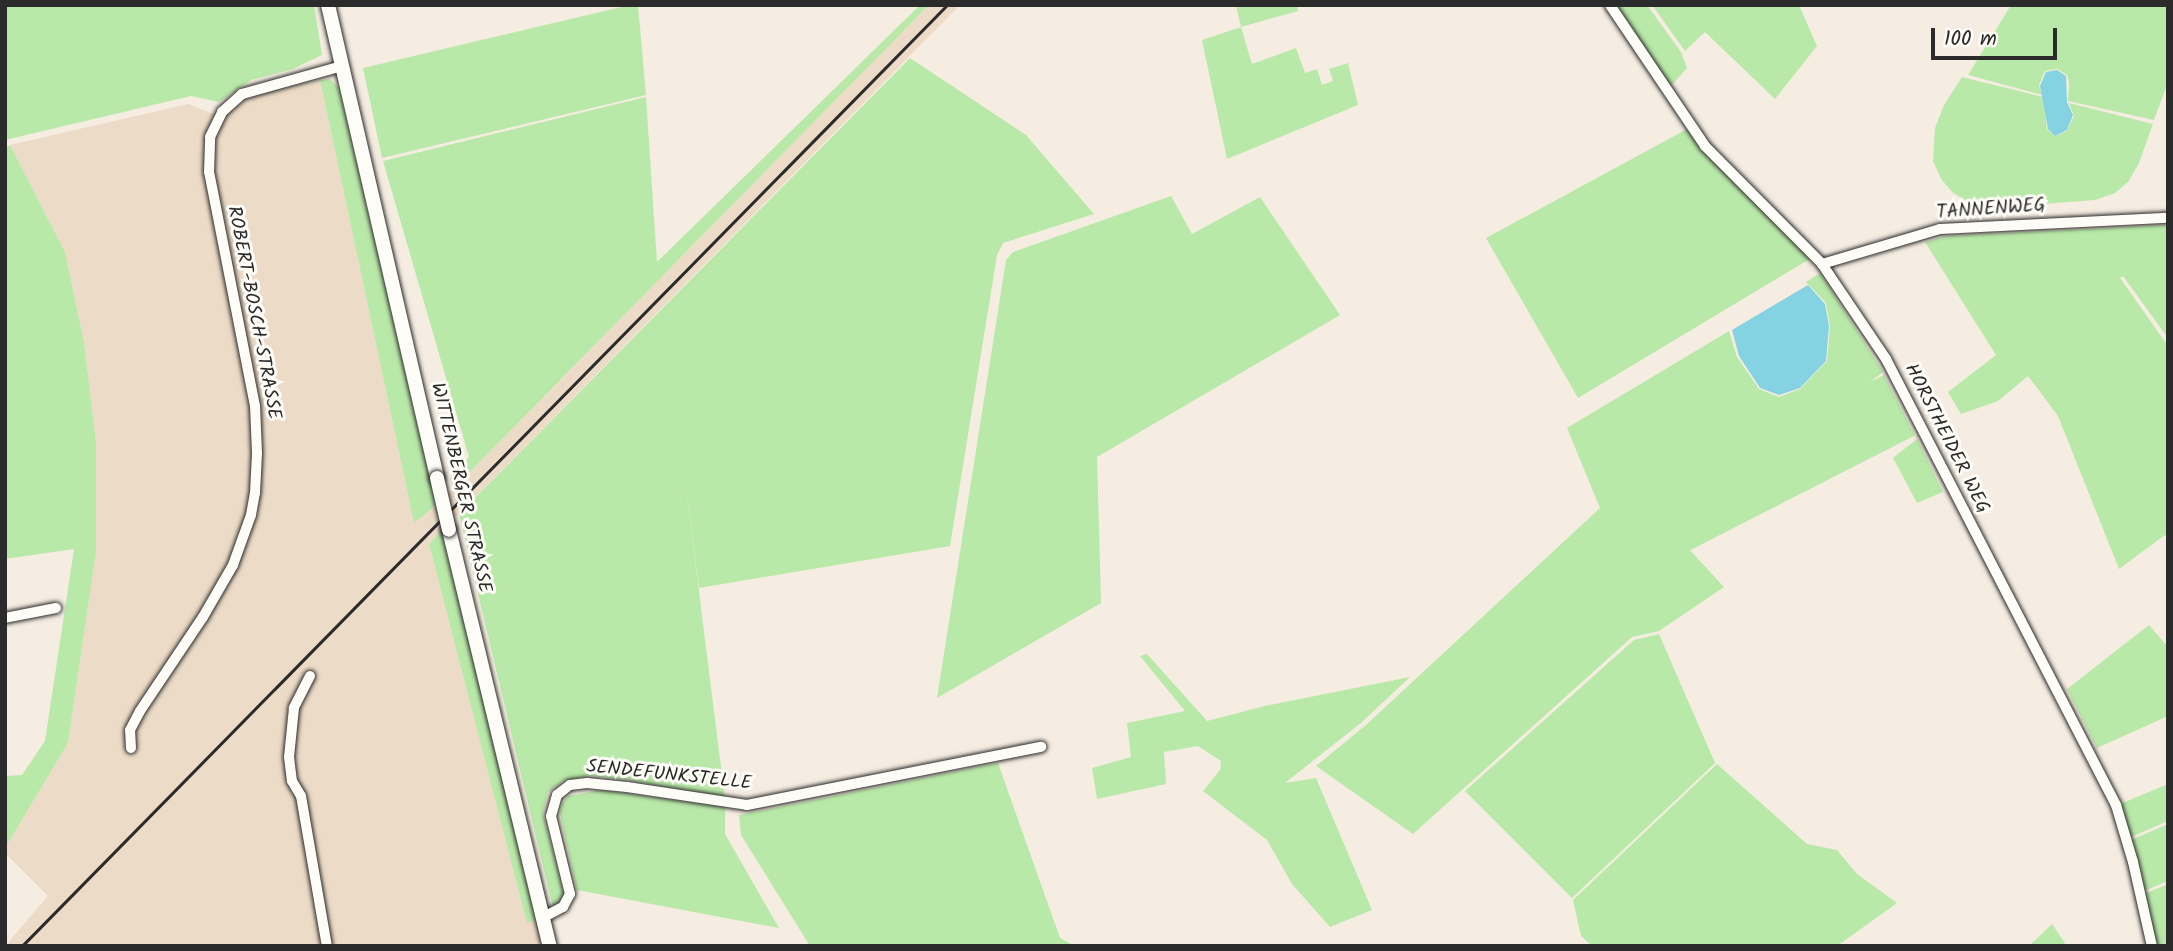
<!DOCTYPE html>
<style>
body{margin:0}
#map{position:relative;width:2173px;height:951px;overflow:hidden;background:#f5ede1;font-family:Kalam,sans-serif}
div>[style]{position:absolute}
[style*='--x']{left:calc(var(--x)*1px);top:calc(var(--y)*1px);width:calc(var(--w)*1px);rotate:calc(var(--a)*1deg)}
.built>*{inset:0;background:#ecdbc6}
.green>*{inset:0;background:#b9e9a8;transform-origin:0 0}
.water>*{inset:0;background:#84d2e2}
.roads{filter:drop-shadow(0 0 2px #2b2b2b) drop-shadow(0 0 2px #2b2b2b)}
.street>*{height:10px;margin:-5px;padding:0 5px;transform-origin:5px;border-radius:5px;background:#fdfcf7}
.secondary>*{height:14px;margin:-7px;padding:0 7px;transform-origin:7px;border-radius:7px;background:#fdfcf7}
.rail>*{height:2.5px;margin:-1.25px;padding:0 1.25px;transform-origin:1.25px;border-radius:1.25px;background:#2b2b2b}
.bridges{filter:drop-shadow(0 0 2px #2b2b2b) drop-shadow(0 0 2px #2b2b2b)}
.secondary-bridge>*{height:14px;margin:-7px;padding:0 7px;transform-origin:7px;border-radius:7px;background:#fdfcf7}
span{translate:-50% -50%;white-space:nowrap;text-align:center;line-height:1.15;-webkit-text-stroke:6px #fdfcf7;paint-order:stroke}
.street-label{font-size:19px;color:#2b2b2b}
.frame{position:absolute;inset:0;border:7px solid #2b2b2b;pointer-events:none}
.scale{position:absolute;left:1931px;top:28px;width:126px;height:32px;box-sizing:border-box;border:4px solid #2b2b2b;border-top:0;padding-left:9px;font-size:21px;line-height:24px;white-space:nowrap;color:#2b2b2b;-webkit-text-stroke:5px #fdfcf7;paint-order:stroke}
</style>
<div id="map">
<div class="built">
<div style="clip-path:polygon(929px 5px,960px 5px,429px 544px,527px 922px,538px 919px,545px 946px,5px 946px,48px 896px,5px 853px,5px 848px,68px 743px,96px 552px,96px 441px,84px 342px,65px 252px,10px 145px,188px 104px,211px 113px,227px 114px,254px 94px,320px 80px,414px 523px,453px 489px)"></div>
</div>
<div class="green">
<div style="clip-path:polygon(5px 5px,314px 5px,322px 55px,293px 69px,251px 80px,219px 102px,191px 96px,5px 140px)"></div>
<div style="clip-path:polygon(630px 5px,638px 5px,646px 95px,382px 158px,363px 68px)"></div>
<div style="clip-path:polygon(920px 5px,929px 5px,453px 489px,450px 478px,469px 457px,383px 161px,646px 97px,657px 262px)"></div>
<div style="clip-path:polygon(1236px 5px,1297px 5px,1298px 11px,1241px 27px,1252px 64px,1296px 48px,1305px 73px,1317px 69px,1322px 85px,1333px 81px,1329px 69px,1348px 63px,1358px 105px,1227px 159px,1202px 40px,1241px 27px)"></div>
<div style="clip-path:polygon(1615px 5px,1647px 5px,1681px 52px,1687px 68px,1670px 87px)"></div>
<div style="clip-path:polygon(1652px 5px,1799px 5px,1817px 46px,1775px 99px,1705px 32px,1685px 51px)"></div>
<div style="clip-path:polygon(2011px 5px,2168px 5px,2168px 82px,2154px 120px,2068px 101px,2069px 83px,2067px 75px,2057px 69px,2045px 71px,2039px 85px,2042px 95px,1968px 75px)"></div>
<div style="clip-path:polygon(910px 58px,1026px 135px,1094px 214px,1003px 243px,997px 255px,950px 546px,699px 588px,684px 472px,725px 799px,628px 780px,590px 776px,563px 781px,548px 792px,543px 814px,564px 895px,553px 908px,459px 514px)"></div>
<div style="clip-path:polygon(1962px 77px,2043px 97px,2047px 129px,2055px 136px,2067px 131px,2074px 116px,2069px 103px,2153px 124px,2139px 163px,2128px 182px,2115px 193px,2095px 200px,2003px 207px,1969px 202px,1953px 193px,1941px 179px,1933px 161px,1935px 128px,1944px 105px)"></div>
<div style="clip-path:polygon(330px 79px,339px 88px,436px 505px,414px 523px,320px 80px)"></div>
<div style="clip-path:polygon(1689px 128px,1813px 257px,1578px 398px,1486px 238px)"></div>
<div style="clip-path:polygon(10px 145px,65px 252px,84px 342px,96px 441px,96px 552px,68px 743px,5px 848px,5px 776px,22px 775px,45px 741px,74px 549px,5px 559px,5px 148px)"></div>
<div style="clip-path:polygon(1171px 196px,1192px 234px,1260px 197px,1340px 315px,1097px 457px,1101px 603px,937px 698px,1006px 260px,1013px 252px)"></div>
<div style="clip-path:polygon(2168px 225px,2168px 338px,2123px 276px,2120px 278px,2168px 346px,2168px 537px,2165px 535px,2119px 569px,2058px 416px,2028px 376px,1998px 401px,1961px 414px,1948px 392px,1996px 355px,1925px 242px,1946px 236px)"></div>
<div style="clip-path:polygon(1820px 273px,1883px 372px,1674px 533px,1724px 587px,1659px 631px,1632px 637px,1413px 834px,1316px 766px,1366px 725px,1600px 508px,1567px 428px,1729px 331px,1737px 357px,1759px 389px,1779px 397px,1800px 389px,1827px 361px,1830px 327px,1826px 303px,1806px 282px)"></div>
<div style="left:1884px;top:375px;width:68px;height:260px;rotate:63deg"></div>
<div style="clip-path:polygon(1917px 439px,1943px 492px,1917px 503px,1893px 458px)"></div>
<div style="clip-path:polygon(441px 531px,538px 919px,527px 923px,429px 544px)"></div>
<div style="clip-path:polygon(2149px 625px,2168px 647px,2168px 716px,2097px 748px,2067px 689px)"></div>
<div style="clip-path:polygon(1659px 634px,1715px 763px,1572px 898px,1465px 791px,1634px 640px)"></div>
<div style="clip-path:polygon(1147px 654px,1207px 721px,1265px 706px,1410px 677px,1362px 722px,1285px 783px,1316px 778px,1372px 910px,1330px 927px,1292px 884px,1267px 840px,1203px 791px,1220px 770px,1221px 761px,1198px 746px,1164px 752px,1166px 784px,1097px 799px,1092px 768px,1131px 757px,1127px 723px,1185px 711px,1140px 656px)"></div>
<div style="clip-path:polygon(998px 763px,1060px 938px,1075px 946px,810px 946px,741px 835px,739px 815px)"></div>
<div style="clip-path:polygon(1717px 764px,1807px 844px,1837px 850px,1857px 874px,1897px 903px,1837px 946px,1592px 946px,1581px 936px,1573px 900px)"></div>
<div style="clip-path:polygon(2168px 784px,2168px 821px,2131px 837px,2120px 804px)"></div>
<div style="clip-path:polygon(601px 790px,725px 807px,725px 834px,779px 928px,577px 890px,560px 814px,562px 804px,568px 796px)"></div>
<div style="clip-path:polygon(2168px 824px,2168px 881px,2144px 891px,2131px 840px)"></div>
<div style="clip-path:polygon(2168px 884px,2168px 946px,2155px 946px,2144px 894px)"></div>
<div style="clip-path:polygon(2052px 924px,2065px 943px,2061px 946px,2029px 946px)"></div>
</div>
<div class="water">
<div style="clip-path:polygon(2057px 70px,2066px 76px,2067px 102px,2073px 115px,2067px 130px,2055px 136px,2048px 129px,2040px 86px,2046px 72px)"></div>
<div style="clip-path:polygon(1808px 285px,1825px 304px,1829px 326px,1826px 361px,1800px 388px,1779px 395px,1760px 388px,1739px 356px,1732px 330px)"></div>
</div>
<div class="roads">
<div class="street">
<div style="--x:1610;--y:5;--w:170;--a:56"></div>
<div style="--x:1705;--y:146;--w:166;--a:45.2"></div>
<div style="--x:1822;--y:264;--w:115;--a:56"></div>
<div style="--x:1886;--y:359;--w:502;--a:62.72"></div>
<div style="--x:2116;--y:805;--w:59;--a:73.4"></div>
<div style="--x:2133;--y:862;--w:86;--a:77.3"></div>
<div style="--x:1822;--y:264;--w:123;--a:-16.5"></div>
<div style="--x:1940;--y:229;--w:228;--a:-2.8"></div>
<div style="--x:5;--y:618;--w:52;--a:-11.1"></div>
<div style="--x:310;--y:676;--w:36;--a:117"></div>
<div style="--x:294;--y:708;--w:49;--a:95.8"></div>
<div style="--x:289;--y:757;--w:24;--a:83"></div>
<div style="--x:292;--y:781;--w:17;--a:59"></div>
<div style="--x:301;--y:796;--w:152;--a:80.2"></div>
<div style="--x:131;--y:748;--w:18;--a:-93"></div>
<div style="--x:130;--y:730;--w:21;--a:-62"></div>
<div style="--x:140;--y:711;--w:113;--a:-56.2"></div>
<div style="--x:203;--y:617;--w:60;--a:-60"></div>
<div style="--x:233;--y:565;--w:53;--a:-70.2"></div>
<div style="--x:251;--y:515;--w:22;--a:-80"></div>
<div style="--x:255;--y:493;--w:40;--a:-87.1"></div>
<div style="--x:257;--y:453;--w:47;--a:-92.4"></div>
<div style="--x:255;--y:406;--w:238;--a:-101.1"></div>
<div style="--x:209;--y:172;--w:35;--a:-88"></div>
<div style="--x:210;--y:137;--w:28;--a:-64"></div>
<div style="--x:222;--y:112;--w:27;--a:-42"></div>
<div style="--x:242;--y:94;--w:104;--a:-15.6"></div>
<div style="--x:542;--y:918;--w:24;--a:-28"></div>
<div style="--x:563;--y:907;--w:15;--a:-62"></div>
<div style="--x:570;--y:894;--w:80;--a:-103.7"></div>
<div style="--x:551;--y:816;--w:22;--a:-74"></div>
<div style="--x:557;--y:795;--w:16;--a:-38"></div>
<div style="--x:570;--y:785;--w:17;--a:-7"></div>
<div style="--x:587;--y:783;--w:40;--a:5.7"></div>
<div style="--x:627;--y:787;--w:121;--a:8.5"></div>
<div style="--x:747;--y:805;--w:300;--a:-11.2"></div>
</div>
<div class="secondary">
<div style="--x:328;--y:5;--w:485;--a:77"></div>
<div style="--x:449;--y:530;--w:428;--a:76.4"></div>
</div>
</div>
<div class="rail">
<div style="--x:22;--y:946;--w:1320;--a:-45.49"></div>
</div>
<div class="bridges">
<div class="secondary-bridge">
<div style="--x:437;--y:478;--w:53;--a:77"></div>
</div>
</div>
<div class="street-label">
<span style="left:1991px;top:210px;rotate:-4deg">TANNENWEG</span>
<span style="left:253px;top:313px;rotate:79deg">ROBERT-BOSCH-STRASSE</span>
<span style="left:1946px;top:439px;rotate:63deg">HORSTHEIDER WEG</span>
<span style="left:460px;top:488px;rotate:77deg">WITTENBERGER STRASSE</span>
<span style="left:669px;top:776px;rotate:6deg">SENDEFUNKSTELLE</span>
</div>
<div class="frame"></div>
<div class="scale">100 m</div>
</div>
